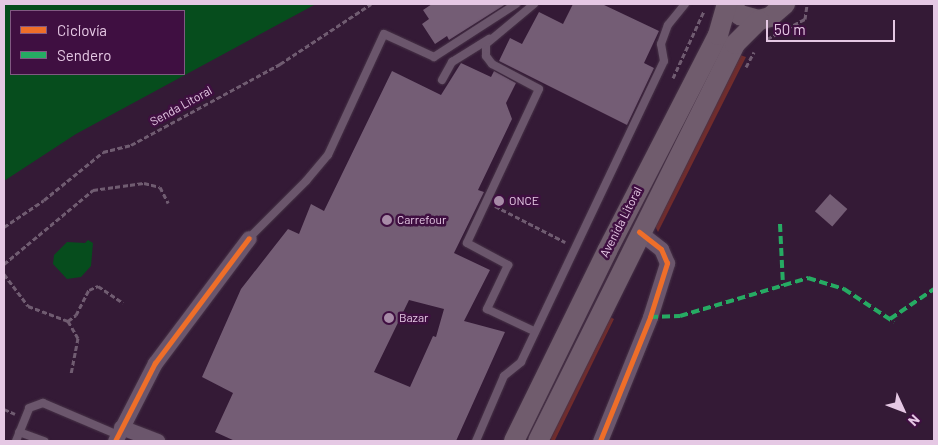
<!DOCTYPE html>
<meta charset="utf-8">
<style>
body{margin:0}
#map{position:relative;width:938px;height:445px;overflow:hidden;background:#341a36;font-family:Barlow,sans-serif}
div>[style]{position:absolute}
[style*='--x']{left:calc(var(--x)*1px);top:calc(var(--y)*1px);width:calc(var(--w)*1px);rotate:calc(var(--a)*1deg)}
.green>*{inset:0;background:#712c2c;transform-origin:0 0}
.water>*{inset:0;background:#064d1d}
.building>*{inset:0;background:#745d75;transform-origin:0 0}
.path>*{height:3px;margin-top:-1.5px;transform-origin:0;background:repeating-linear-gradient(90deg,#705c71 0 5px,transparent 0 7.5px)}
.roads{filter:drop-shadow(0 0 1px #473347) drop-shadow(0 0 1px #473347)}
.service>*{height:8px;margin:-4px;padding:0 4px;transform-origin:4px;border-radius:4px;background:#6b566c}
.minor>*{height:15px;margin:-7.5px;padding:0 7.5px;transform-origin:7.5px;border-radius:7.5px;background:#6b566c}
.secondary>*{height:20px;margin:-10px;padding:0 10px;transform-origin:10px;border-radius:10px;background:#705c6d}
.quiet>*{height:4px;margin-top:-2px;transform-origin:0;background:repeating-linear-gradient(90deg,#26ab63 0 8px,transparent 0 12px)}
.cycleway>*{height:5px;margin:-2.5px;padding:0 2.5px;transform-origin:2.5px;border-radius:2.5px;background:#ee6e29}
.dots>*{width:14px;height:14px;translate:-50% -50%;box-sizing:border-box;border:2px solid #3f0f41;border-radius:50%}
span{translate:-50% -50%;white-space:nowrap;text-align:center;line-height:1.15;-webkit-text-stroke:5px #3f0f41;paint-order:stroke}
.street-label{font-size:12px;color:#e5c8e4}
.poi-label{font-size:12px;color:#e5c8e4}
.left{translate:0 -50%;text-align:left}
.frame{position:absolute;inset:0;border:5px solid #e5c8e4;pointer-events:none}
.legend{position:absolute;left:10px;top:10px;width:175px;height:65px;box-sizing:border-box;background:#3f0f41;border:1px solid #815982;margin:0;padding:6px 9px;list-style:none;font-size:15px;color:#e5c8e4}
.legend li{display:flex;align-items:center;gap:10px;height:25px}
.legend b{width:25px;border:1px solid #815982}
.north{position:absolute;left:878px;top:385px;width:50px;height:50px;-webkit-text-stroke:4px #3f0f41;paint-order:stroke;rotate:133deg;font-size:14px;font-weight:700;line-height:20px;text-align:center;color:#e5c8e4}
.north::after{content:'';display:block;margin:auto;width:18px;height:22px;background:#e5c8e4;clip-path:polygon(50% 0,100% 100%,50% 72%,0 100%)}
.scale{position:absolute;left:766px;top:20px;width:129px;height:22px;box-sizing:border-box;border:2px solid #e5c8e4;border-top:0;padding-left:6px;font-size:15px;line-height:18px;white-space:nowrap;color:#e5c8e4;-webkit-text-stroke:4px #3f0f41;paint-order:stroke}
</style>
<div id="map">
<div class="green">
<div style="clip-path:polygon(740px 55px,746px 57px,658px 232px,655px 226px)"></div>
<div style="left:614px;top:319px;width:136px;height:9px;rotate:116deg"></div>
</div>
<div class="water">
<div style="clip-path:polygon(evenodd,4px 4px,316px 4px,76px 134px,4px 181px,4px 4px,11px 11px,184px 11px,184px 74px,11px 74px,11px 11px)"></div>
<div style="clip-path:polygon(88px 240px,93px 243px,91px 266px,81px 277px,67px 279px,53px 264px,54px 255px,67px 242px,85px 243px)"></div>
</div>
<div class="building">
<div style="clip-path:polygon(432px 4px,506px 4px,449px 40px,447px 36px,435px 44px,422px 24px,429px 19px,423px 10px)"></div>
<div style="clip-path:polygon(573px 4px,602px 4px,659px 31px,644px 63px,654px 68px,627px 125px,499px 61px,510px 38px,522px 44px,539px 12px,563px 24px)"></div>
<div style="clip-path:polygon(evenodd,461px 63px,491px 77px,494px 71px,516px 83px,506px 103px,512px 119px,478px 190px,484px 192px,454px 253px,490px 270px,464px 321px,505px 332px,456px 441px,235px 441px,215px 432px,233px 393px,202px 377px,241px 289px,288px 229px,299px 234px,311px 204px,324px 211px,392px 71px,441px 95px,461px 63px,409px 300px,444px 309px,436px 337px,433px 336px,410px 387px,374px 372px,409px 300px)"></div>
<div style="left:830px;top:194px;width:23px;height:23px;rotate:41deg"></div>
</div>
<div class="path">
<div style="--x:767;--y:39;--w:43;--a:-27.8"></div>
<div style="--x:805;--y:19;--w:15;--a:-82"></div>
<div style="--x:746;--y:67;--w:17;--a:-62"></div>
<div style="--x:673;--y:78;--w:74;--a:-65.2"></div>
<div style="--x:495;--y:206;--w:79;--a:27.2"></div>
<div style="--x:4;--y:227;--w:48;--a:-34"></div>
<div style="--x:44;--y:200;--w:76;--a:-39.1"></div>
<div style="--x:103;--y:152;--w:29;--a:-14"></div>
<div style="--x:131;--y:145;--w:170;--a:-28.5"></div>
<div style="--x:280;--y:64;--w:109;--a:-33.4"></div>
<div style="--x:4;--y:264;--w:116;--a:-39.7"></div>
<div style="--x:93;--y:190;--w:51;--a:-7.8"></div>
<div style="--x:144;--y:183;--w:16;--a:14"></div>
<div style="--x:160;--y:187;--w:18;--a:63"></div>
<div style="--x:4;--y:274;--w:40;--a:53"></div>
<div style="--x:28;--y:306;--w:43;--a:20.6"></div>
<div style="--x:68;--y:321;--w:20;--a:60"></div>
<div style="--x:78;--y:338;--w:37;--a:101"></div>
<div style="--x:68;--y:321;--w:10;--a:-37"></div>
<div style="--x:76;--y:315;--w:28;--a:-63"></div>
<div style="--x:89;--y:290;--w:10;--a:-24"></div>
<div style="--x:98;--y:286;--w:30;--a:34"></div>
<div style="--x:4;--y:409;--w:12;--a:24"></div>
</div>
<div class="roads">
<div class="service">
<div style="--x:534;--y:4;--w:62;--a:140.2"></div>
<div style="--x:486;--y:44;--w:12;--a:90"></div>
<div style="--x:486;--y:56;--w:10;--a:53"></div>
<div style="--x:492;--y:64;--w:53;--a:28"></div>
<div style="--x:539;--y:89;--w:170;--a:115.1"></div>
<div style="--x:467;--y:243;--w:47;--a:28.2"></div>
<div style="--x:508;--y:265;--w:49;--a:115.5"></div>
<div style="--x:487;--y:309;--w:52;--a:25.1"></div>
<div style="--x:442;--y:80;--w:21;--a:-61"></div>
<div style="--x:452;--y:62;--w:44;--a:-31.9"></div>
<div style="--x:249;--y:238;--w:81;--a:-45"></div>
<div style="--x:306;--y:181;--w:34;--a:-50"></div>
<div style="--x:328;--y:155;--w:133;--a:-65.2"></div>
<div style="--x:384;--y:34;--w:55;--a:24.7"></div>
<div style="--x:434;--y:57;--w:98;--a:-32.9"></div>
<div style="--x:19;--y:432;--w:27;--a:20"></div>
<div style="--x:16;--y:441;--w:35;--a:-68"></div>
<div style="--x:29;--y:408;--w:15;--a:-20"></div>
<div style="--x:43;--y:403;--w:82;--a:23.1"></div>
<div style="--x:476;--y:441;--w:71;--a:-66.7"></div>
<div style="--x:504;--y:376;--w:22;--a:-39"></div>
<div style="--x:521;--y:362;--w:333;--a:-64.6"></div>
<div style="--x:664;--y:61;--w:17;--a:-100"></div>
<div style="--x:661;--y:44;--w:20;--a:-70"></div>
<div style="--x:668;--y:25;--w:27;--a:-51"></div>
</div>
<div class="minor">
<div style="--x:121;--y:427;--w:39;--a:21"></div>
<div style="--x:115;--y:441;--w:88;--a:-62.9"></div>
<div style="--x:155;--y:363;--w:156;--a:-53.1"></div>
<div style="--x:600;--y:441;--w:134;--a:-68"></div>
<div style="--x:650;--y:317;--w:57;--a:-72.5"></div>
<div style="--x:667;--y:263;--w:15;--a:-113"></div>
<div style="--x:661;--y:249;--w:28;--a:-142"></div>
</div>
<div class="secondary">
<div style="--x:729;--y:4;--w:16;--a:45"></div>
<div style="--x:740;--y:15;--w:20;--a:15"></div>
<div style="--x:759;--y:20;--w:11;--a:-15"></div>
<div style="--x:770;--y:17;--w:20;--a:-41"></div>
<div style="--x:514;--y:441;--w:212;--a:-63.9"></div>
<div style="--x:607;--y:251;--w:243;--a:-62.8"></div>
<div style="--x:718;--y:35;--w:32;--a:-74"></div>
<div style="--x:538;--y:441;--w:443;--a:-63.6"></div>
<div style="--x:735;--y:44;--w:34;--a:-45"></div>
</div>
</div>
<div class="quiet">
<div style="--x:780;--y:224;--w:62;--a:87.2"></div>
<div style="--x:650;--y:317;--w:30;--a:-2"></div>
<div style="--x:680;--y:316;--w:134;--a:-16.5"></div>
<div style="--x:808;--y:278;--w:38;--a:17"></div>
<div style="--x:844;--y:289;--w:60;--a:33.4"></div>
<div style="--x:890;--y:319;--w:53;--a:-34.3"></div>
</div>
<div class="cycleway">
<div style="--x:115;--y:441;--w:88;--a:-62.9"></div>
<div style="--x:155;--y:363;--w:156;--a:-53.1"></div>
<div style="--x:600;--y:441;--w:134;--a:-68"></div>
<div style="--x:650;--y:317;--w:57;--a:-72.5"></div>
<div style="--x:667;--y:263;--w:15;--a:-113"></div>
<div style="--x:661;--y:249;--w:28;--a:-142"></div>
</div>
<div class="dots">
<div style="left:499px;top:201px;background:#a78ba7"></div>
<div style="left:387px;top:220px;background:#a78ba7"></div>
<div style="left:389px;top:318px;background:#a78ba7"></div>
</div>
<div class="street-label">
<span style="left:181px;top:106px;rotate:-29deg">Senda Litoral</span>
<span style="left:621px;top:222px;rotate:-63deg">Avenida Litoral</span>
</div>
<div class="poi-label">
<span class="left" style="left:509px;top:201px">ONCE</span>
<span class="left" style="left:397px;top:220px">Carrefour</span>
<span class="left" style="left:399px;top:318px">Bazar</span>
</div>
<div class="frame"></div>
<ul class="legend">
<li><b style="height:6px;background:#ee6e29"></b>Ciclovía</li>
<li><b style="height:6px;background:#26ab63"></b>Sendero</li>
</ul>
<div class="north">N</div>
<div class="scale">50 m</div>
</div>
